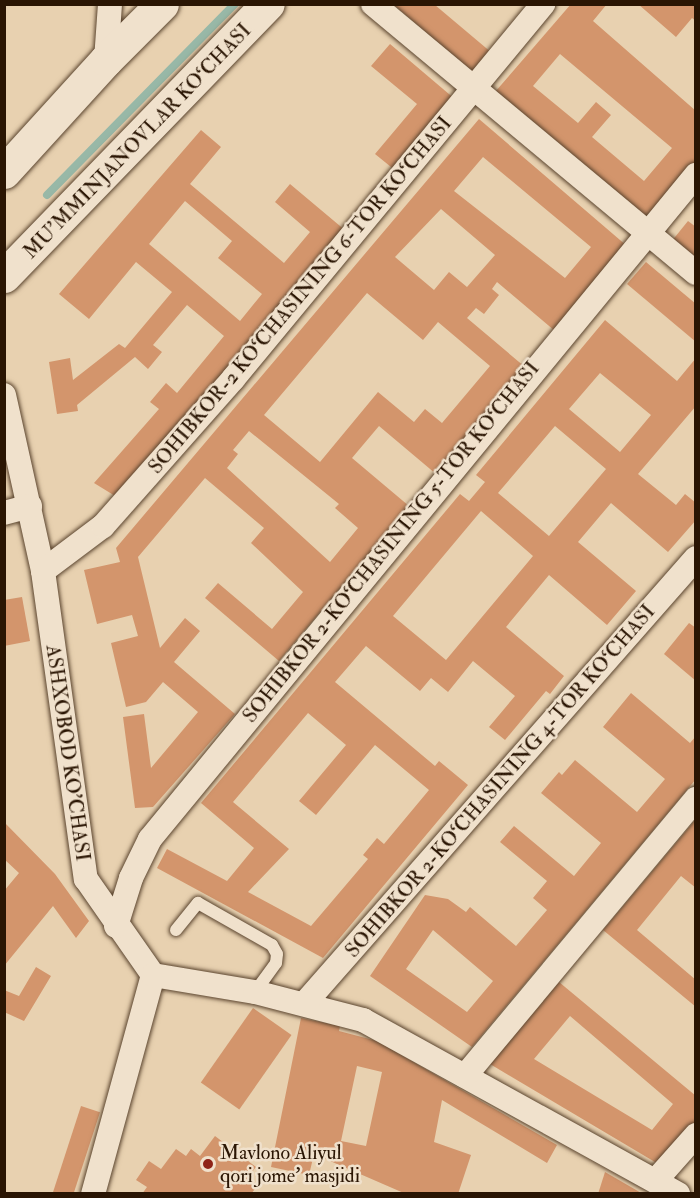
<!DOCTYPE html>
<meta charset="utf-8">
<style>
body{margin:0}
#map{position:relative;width:700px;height:1198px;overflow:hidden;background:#e8d1b0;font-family:"IM FELL Double Pica",serif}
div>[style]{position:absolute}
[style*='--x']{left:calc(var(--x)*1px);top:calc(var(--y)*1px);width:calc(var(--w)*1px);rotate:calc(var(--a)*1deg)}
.stream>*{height:8px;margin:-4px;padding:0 4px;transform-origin:4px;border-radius:4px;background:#98b8a7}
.building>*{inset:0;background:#d3956c;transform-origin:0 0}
.roads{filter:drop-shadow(0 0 2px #5a442e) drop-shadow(0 0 2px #5a442e)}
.lane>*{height:12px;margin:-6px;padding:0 6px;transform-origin:6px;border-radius:6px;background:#f0e1cc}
.street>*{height:24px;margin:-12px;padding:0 12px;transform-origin:12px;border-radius:12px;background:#f0e1cc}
.secondary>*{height:33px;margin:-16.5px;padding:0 16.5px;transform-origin:16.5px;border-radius:16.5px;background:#f0e1cc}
.dots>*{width:16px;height:16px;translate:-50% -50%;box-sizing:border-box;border:3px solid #f0e1cc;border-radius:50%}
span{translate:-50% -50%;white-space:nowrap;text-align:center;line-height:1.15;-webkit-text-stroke:5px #f0e1cc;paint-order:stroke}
.street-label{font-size:20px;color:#2a1503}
.poi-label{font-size:20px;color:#2a1503}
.left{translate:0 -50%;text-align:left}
.frame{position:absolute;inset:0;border:6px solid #2a1503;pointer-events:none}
</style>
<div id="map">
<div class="stream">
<div style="--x:47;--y:195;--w:268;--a:-45.5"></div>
</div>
<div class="building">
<div style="clip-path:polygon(evenodd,571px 4px,607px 4px,593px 21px,696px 111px,696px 161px,647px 219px,495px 92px,571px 4px,560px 54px,672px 148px,644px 181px,592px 137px,611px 115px,596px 102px,578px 123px,533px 86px,560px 54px)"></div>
<div style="clip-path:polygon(638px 4px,696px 4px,696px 21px,692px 18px,676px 37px)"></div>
<div style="clip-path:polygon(394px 5px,435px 5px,492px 53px,474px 74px)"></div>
<div style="clip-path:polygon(390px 44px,456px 100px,396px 171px,375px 154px,417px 104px,371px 66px)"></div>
<div style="clip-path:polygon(evenodd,479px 119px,627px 246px,555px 331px,497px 282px,492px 289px,499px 295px,484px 314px,476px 308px,467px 318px,525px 367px,436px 474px,379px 426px,352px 458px,409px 506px,279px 661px,205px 598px,218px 583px,272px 629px,303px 592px,251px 543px,264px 528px,205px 478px,138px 557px,160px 648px,185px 618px,200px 631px,174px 662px,235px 714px,153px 807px,135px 808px,123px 717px,144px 714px,151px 768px,198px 712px,163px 682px,146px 702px,126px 707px,111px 643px,138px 636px,132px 615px,97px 624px,84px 570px,120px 562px,116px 548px,479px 119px,483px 157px,591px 247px,565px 278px,454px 191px,483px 157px,479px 119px,441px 209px,495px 255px,467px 287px,449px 272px,434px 290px,395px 257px,441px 209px,479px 119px,367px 293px,423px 340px,438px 322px,490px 366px,442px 423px,425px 409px,414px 422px,378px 392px,320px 462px,264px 415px,367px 293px,479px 119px,249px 431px,339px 504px,335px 508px,358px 528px,330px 562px,227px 468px,238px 454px,233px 450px,249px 431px)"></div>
<div style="clip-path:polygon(evenodd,201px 130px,221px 147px,190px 184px,284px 263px,310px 232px,275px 202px,290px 184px,346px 231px,120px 499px,94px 483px,159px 409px,150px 402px,166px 383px,177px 393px,224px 336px,187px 305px,153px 345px,162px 352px,148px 369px,135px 357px,77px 405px,78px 411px,57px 414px,49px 362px,70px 358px,73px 380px,119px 344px,125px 348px,172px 292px,136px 262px,89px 319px,59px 294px,201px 130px,185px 201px,232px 241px,218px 258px,262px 294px,240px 321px,149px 244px,185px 201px)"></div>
<div style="clip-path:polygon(688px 221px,696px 227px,696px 262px,671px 242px)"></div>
<div style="clip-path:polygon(646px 262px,696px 304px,696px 342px,627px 284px)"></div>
<div style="clip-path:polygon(evenodd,605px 320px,677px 381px,696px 358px,696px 406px,638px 474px,676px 505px,685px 494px,696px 503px,696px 520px,668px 552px,611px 503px,578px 542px,636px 591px,607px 625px,549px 575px,506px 627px,564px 676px,550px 694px,546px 691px,505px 740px,489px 727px,515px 696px,473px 661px,448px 692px,431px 678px,420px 691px,366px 646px,335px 682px,435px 766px,439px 761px,468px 785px,323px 958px,157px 868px,167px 849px,227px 881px,254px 848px,201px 803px,460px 494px,469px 501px,485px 482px,476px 475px,605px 320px,600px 373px,651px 415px,620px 452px,569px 409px,600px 373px,605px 320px,555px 426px,606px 469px,549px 536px,498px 493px,555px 426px,605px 320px,481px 511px,533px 556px,446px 660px,393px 616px,481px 511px,605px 320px,308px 713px,346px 745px,299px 801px,316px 815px,375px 745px,429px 790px,384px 844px,377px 838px,363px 855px,368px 859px,311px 926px,248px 892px,289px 849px,233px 802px,308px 713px)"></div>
<div style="clip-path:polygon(22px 597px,30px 641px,4px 646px,4px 600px)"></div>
<div style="clip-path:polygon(689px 623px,696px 628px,696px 681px,664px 654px)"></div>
<div style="clip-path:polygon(evenodd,631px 693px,690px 743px,696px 736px,696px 779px,472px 1047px,370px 976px,425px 895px,448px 899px,466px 912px,470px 907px,516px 946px,547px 910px,533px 898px,547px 881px,500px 842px,514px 826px,574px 876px,601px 843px,541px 793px,559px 772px,562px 775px,575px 760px,637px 812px,665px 779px,603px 727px,631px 693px,433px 930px,493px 981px,467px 1012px,406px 969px,433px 930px)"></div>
<div style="clip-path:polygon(696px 819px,696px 888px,681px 876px,637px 930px,696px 980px,696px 1007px,603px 930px)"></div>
<div style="clip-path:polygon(4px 822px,55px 874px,89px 921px,76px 938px,53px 906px,4px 966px,4px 891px,19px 873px,4px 859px)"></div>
<div style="clip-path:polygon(36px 967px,51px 976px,24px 1021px,4px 1012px,4px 990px,19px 996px)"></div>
<div style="clip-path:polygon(evenodd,559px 982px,696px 1096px,696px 1122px,660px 1165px,490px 1064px,559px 982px,570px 1016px,673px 1104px,652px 1130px,534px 1059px,570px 1016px)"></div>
<div style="left:253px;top:1008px;width:47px;height:91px;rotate:35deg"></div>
<div style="clip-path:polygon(evenodd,301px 1018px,340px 1026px,339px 1031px,377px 1041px,557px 1145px,547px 1163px,442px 1100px,434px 1142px,471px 1155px,458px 1194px,406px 1194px,314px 1154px,309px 1175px,271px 1167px,301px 1018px,357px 1066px,382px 1072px,366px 1146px,341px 1141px,357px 1066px)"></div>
<div style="left:81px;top:1106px;width:20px;height:92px;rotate:18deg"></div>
<div style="clip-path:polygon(215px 1136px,256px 1167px,248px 1177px,258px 1185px,251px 1194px,142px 1194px,147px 1187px,136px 1180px,149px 1161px,161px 1169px,176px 1149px,186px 1156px,191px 1149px,200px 1156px)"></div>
<div style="clip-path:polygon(605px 1172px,643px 1194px,598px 1194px)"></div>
</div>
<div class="roads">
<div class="lane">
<div style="--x:176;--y:930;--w:35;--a:-51"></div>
<div style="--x:198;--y:903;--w:85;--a:29.6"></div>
<div style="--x:272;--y:945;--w:10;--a:61"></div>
<div style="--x:277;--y:954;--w:9;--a:96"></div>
<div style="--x:276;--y:963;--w:36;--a:126"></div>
</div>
<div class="street">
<div style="--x:373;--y:4;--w:420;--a:39.8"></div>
<div style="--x:106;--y:60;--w:56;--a:-85.9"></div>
<div style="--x:4;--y:395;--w:180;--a:77.5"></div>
<div style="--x:43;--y:571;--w:311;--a:82.1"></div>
<div style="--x:86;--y:879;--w:117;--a:55.1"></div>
<div style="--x:153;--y:975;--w:227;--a:105.3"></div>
<div style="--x:4;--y:513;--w:27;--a:-15"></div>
<div style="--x:43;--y:571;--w:75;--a:-36.9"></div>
<div style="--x:103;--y:526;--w:196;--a:-48.5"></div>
<div style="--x:233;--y:379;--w:487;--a:-50.4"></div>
<div style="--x:116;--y:926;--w:50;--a:-72.6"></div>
<div style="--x:131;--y:878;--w:43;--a:-64"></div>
<div style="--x:150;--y:839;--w:860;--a:-50.57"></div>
<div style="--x:153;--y:975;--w:103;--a:9.5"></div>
<div style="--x:255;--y:992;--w:112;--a:14.5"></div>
<div style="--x:363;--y:1020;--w:360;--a:28.9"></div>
<div style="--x:305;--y:1003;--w:592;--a:-48.7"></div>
<div style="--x:465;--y:1076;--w:361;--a:-50.2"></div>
<div style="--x:657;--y:1179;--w:59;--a:-48.4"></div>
</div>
<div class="secondary">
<div style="--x:4;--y:172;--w:151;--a:-47.7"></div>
<div style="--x:106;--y:60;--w:79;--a:-45"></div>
<div style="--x:4;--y:276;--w:379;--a:-45.9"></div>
</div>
</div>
<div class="dots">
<div style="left:208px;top:1164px;background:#8f2418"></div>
</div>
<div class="street-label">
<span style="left:137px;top:141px;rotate:-46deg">MU’MMINJANOVLAR KO‘CHASI</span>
<span style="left:300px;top:295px;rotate:-50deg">SOHIBKOR-2 KO‘CHASINING 6-TOR KO‘CHASI</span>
<span style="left:391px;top:542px;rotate:-51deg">SOHIBKOR 2-KO‘CHASINING 5-TOR KO‘CHASI</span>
<span style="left:68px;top:753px;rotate:82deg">ASHXOBOD KO'CHASI</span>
<span style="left:500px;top:781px;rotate:-49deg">SOHIBKOR 2-KO‘CHASINING 4-TOR KO‘CHASI</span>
</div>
<div class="poi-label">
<span class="left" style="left:220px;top:1164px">Mavlono Aliyul<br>qori jome' masjidi</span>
</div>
<div class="frame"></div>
</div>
